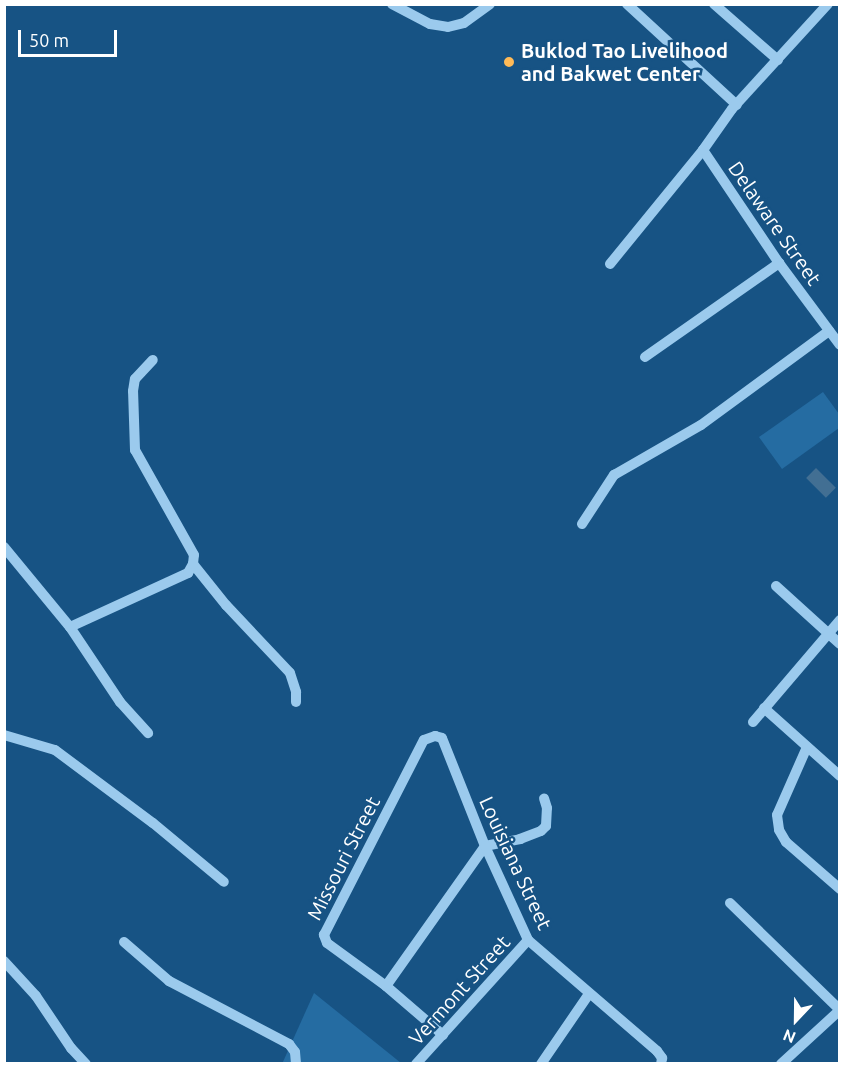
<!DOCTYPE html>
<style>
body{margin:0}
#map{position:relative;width:844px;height:1068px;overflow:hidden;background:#175384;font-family:Ubuntu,sans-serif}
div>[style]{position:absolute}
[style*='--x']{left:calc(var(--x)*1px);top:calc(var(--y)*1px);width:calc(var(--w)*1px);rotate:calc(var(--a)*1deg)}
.green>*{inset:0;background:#256ca2}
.water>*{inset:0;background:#426f93;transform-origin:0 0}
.minor>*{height:10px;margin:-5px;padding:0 5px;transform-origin:5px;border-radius:5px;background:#9bcaed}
.dots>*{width:16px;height:16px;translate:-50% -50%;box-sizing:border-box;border:3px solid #175384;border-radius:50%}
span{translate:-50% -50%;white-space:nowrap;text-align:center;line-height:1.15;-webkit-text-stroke:5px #175384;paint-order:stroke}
.poi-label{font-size:20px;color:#fff;font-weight:700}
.left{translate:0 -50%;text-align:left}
.street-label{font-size:20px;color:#fff}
.frame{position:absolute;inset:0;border:6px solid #fff;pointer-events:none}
.north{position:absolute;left:766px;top:990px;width:60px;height:60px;-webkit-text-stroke:4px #175384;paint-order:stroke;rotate:202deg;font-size:16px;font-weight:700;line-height:24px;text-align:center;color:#fff}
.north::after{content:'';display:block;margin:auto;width:21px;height:27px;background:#fff;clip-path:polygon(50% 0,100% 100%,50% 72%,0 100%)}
.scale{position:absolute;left:18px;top:30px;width:99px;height:27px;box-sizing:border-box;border:3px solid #fff;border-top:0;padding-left:8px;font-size:18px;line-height:21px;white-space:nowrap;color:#fff;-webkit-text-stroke:4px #175384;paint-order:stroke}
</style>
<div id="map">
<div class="green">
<div style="clip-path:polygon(823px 392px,839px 414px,839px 428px,782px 469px,759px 437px)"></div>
<div style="clip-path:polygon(314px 993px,401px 1063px,282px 1064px)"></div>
</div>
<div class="water">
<div style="left:816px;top:468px;width:28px;height:14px;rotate:45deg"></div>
</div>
<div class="minor">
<div style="--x:392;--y:4;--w:43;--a:27.8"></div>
<div style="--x:430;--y:24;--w:18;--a:9"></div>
<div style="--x:448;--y:27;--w:16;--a:-14"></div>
<div style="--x:464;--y:23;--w:32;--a:-36"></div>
<div style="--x:627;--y:4;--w:149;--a:42.6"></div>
<div style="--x:714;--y:4;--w:85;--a:41.2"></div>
<div style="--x:703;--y:150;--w:136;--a:56.1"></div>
<div style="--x:779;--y:263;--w:102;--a:53.4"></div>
<div style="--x:610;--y:264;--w:147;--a:-50.8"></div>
<div style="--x:703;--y:150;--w:50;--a:-54.7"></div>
<div style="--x:732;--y:109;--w:142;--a:-47.6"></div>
<div style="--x:645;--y:357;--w:164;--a:-35"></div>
<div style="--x:582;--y:524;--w:59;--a:-56.9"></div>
<div style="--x:614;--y:475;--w:100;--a:-29.9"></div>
<div style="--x:701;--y:425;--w:159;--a:-36.3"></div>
<div style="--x:4;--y:547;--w:104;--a:50.5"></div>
<div style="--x:70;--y:627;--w:90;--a:56.3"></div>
<div style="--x:120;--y:702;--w:42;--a:47.9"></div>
<div style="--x:193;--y:564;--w:53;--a:51.2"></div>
<div style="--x:226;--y:605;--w:93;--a:46.7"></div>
<div style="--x:290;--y:673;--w:20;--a:72"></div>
<div style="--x:296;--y:692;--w:10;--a:90"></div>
<div style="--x:776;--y:586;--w:86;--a:42.2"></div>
<div style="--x:70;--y:627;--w:130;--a:-24.6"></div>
<div style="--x:188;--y:573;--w:10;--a:-61"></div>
<div style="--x:193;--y:564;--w:9;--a:-84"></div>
<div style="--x:194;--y:555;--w:120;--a:-119.3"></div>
<div style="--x:135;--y:450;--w:59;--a:-91.9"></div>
<div style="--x:133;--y:391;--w:12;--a:-81"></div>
<div style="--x:135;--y:379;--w:26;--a:-47"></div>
<div style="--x:764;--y:708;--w:102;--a:41.8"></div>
<div style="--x:753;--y:722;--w:134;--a:-49.5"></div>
<div style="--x:4;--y:735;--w:53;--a:16.4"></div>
<div style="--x:55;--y:750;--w:122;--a:36.7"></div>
<div style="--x:153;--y:823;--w:92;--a:39.7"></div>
<div style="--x:807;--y:747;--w:74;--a:113.8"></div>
<div style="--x:777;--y:815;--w:15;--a:82"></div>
<div style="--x:779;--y:830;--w:14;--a:60"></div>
<div style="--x:786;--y:842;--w:72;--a:41"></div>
<div style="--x:730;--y:903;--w:153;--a:44.2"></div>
<div style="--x:124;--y:942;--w:60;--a:40.9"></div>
<div style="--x:169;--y:981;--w:136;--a:27.7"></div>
<div style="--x:289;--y:1044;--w:10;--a:53"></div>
<div style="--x:295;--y:1052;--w:12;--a:85"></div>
<div style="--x:4;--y:961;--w:47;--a:47.6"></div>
<div style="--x:36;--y:996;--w:63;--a:56.1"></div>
<div style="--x:71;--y:1048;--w:22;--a:47"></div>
<div style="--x:386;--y:986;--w:171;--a:-54.7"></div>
<div style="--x:485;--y:846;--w:36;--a:-11"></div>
<div style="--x:520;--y:839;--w:22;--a:-21"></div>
<div style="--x:541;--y:831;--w:7;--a:-45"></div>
<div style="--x:546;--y:826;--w:18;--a:-87"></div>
<div style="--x:547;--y:808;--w:10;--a:-107"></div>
<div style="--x:443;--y:1035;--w:75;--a:-139.3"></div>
<div style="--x:386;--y:986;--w:73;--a:-143.9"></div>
<div style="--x:327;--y:943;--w:9;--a:-111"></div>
<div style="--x:324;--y:935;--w:219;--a:-62.9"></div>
<div style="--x:424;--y:740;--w:12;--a:-20"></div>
<div style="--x:435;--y:736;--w:7;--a:16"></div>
<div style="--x:442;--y:738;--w:116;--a:68.3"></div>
<div style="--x:485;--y:846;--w:103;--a:65.4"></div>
<div style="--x:528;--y:940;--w:170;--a:40.7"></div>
<div style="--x:657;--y:1051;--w:9;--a:54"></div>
<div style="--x:662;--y:1058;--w:6;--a:99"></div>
<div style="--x:416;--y:1064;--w:167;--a:-47.9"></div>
<div style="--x:541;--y:1064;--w:85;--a:-55.6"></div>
<div style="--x:781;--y:1064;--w:80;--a:-42.5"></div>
</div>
<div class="dots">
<div style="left:509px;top:62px;background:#ffba57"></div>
</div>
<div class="poi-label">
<span class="left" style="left:521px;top:62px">Buklod Tao Livelihood<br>and Bakwet Center</span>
</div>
<div class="street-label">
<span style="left:775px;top:223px;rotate:55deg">Delaware Street</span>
<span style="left:343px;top:858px;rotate:-63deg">Missouri Street</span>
<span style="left:516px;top:863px;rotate:65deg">Louisiana Street</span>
<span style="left:459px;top:990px;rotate:-48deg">Vermont Street</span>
</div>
<div class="frame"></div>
<div class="north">N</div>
<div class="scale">50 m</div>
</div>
